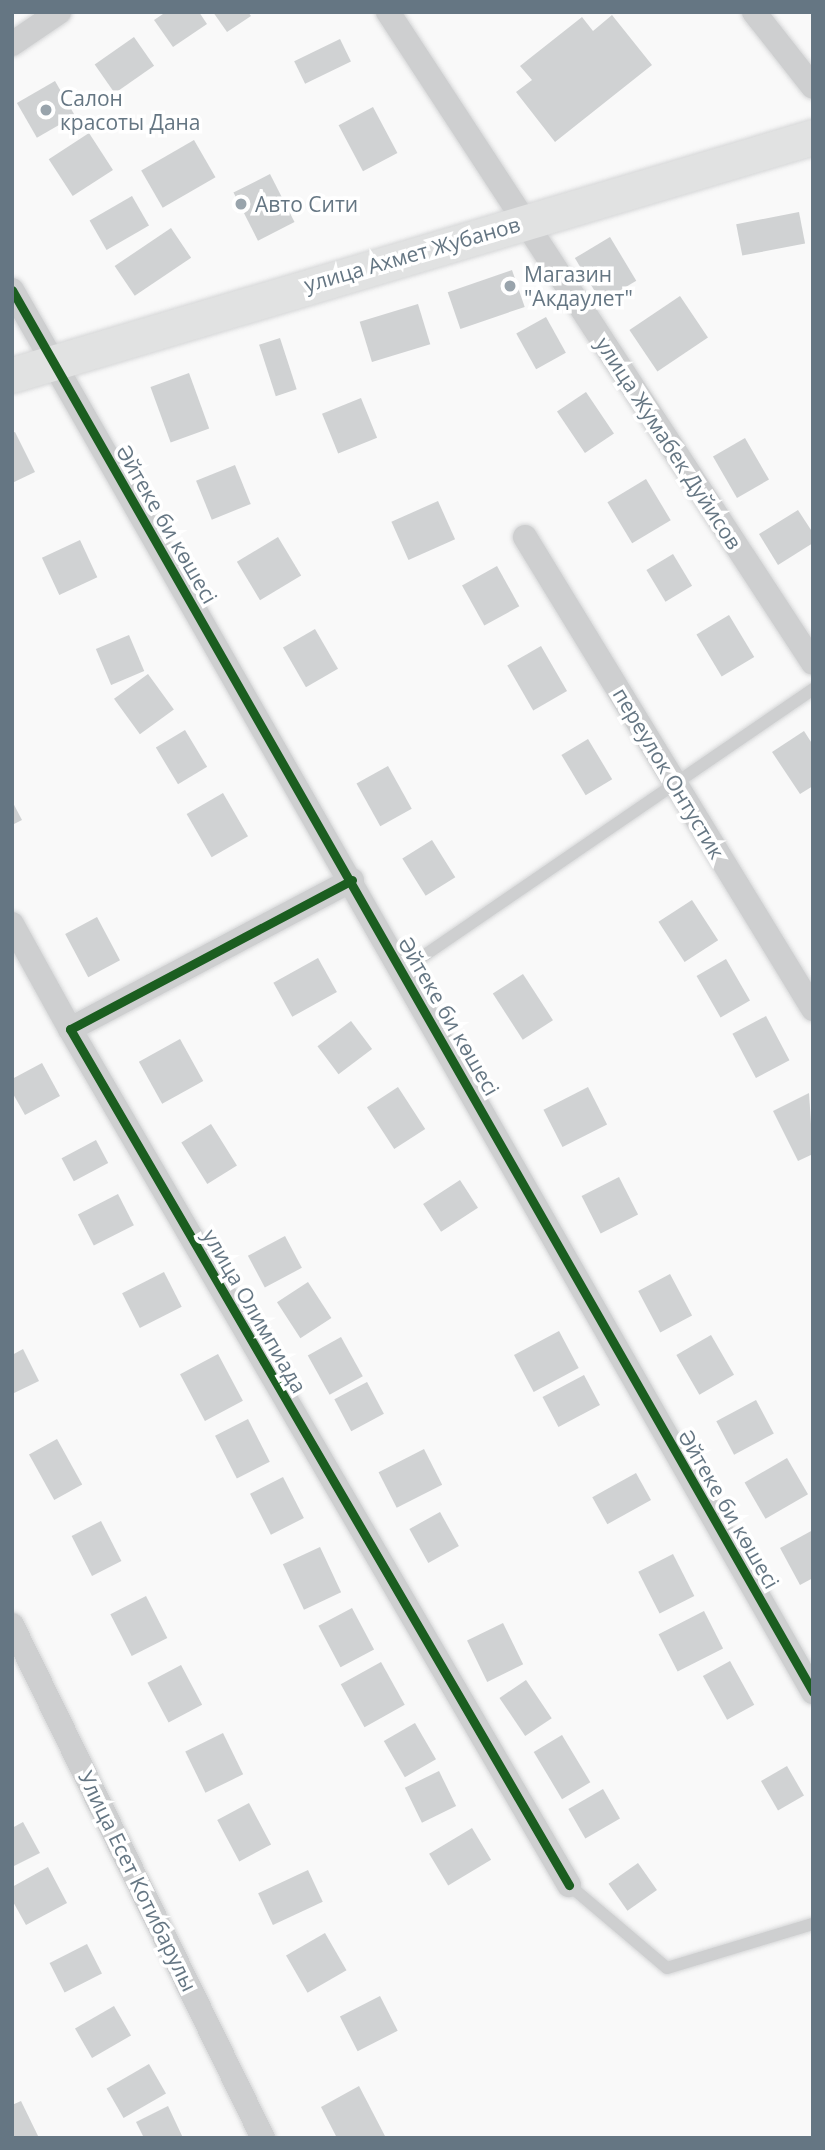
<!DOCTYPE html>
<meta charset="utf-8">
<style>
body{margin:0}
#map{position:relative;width:825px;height:2150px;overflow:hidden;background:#f9f9f9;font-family:"Open Sans",sans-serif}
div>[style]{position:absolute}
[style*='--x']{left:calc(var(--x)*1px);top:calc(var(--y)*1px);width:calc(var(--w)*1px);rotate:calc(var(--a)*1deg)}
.building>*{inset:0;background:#d0d2d3;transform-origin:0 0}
.roads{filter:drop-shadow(0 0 2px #d5d6d7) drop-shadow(0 0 2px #d5d6d7)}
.lane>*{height:12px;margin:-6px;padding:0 6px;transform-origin:6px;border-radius:6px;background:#cecfd0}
.street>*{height:24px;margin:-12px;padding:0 12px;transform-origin:12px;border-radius:12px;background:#cecfd0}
.secondary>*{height:35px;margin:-17.5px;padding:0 17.5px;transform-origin:17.5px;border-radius:17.5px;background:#e1e2e2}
.cycleway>*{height:9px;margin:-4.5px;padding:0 4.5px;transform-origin:4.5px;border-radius:4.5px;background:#1b5e20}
.dots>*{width:19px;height:19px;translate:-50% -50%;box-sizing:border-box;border:4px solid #fff;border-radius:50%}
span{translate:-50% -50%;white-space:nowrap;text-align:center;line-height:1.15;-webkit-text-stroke:7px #fff;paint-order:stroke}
.poi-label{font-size:21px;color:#657683}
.left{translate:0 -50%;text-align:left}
.street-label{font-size:21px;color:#657683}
.frame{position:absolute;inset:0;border:14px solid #657683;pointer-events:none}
</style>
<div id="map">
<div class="building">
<div style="clip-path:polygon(166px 12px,199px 12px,207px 24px,173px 47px,154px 20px)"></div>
<div style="clip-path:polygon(213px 12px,248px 12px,251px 16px,227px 32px)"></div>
<div style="clip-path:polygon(612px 15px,652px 65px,555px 142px,516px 92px,532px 80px,520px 66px,582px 17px,593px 31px)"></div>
<div style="left:134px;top:37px;width:35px;height:48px;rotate:55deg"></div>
<div style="left:340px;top:39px;width:25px;height:51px;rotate:64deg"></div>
<div style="left:55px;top:81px;width:40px;height:44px;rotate:60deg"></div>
<div style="left:373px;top:107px;width:52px;height:39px;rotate:62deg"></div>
<div style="left:89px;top:133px;width:44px;height:48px;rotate:57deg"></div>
<div style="left:194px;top:140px;width:43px;height:61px;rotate:60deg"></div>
<div style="left:270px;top:174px;width:54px;height:41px;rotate:63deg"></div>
<div style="left:132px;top:196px;width:34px;height:49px;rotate:60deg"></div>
<div style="left:799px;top:212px;width:32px;height:64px;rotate:79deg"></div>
<div style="left:171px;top:228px;width:36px;height:68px;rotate:56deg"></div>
<div style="left:610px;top:237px;width:51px;height:41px;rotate:59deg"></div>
<div style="left:512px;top:270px;width:39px;height:68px;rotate:71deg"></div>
<div style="left:680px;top:296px;width:50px;height:61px;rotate:56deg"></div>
<div style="left:418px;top:304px;width:42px;height:61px;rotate:73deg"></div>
<div style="left:546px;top:317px;width:41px;height:34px;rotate:61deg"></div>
<div style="left:280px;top:338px;width:54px;height:22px;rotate:72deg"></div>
<div style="left:189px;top:373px;width:59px;height:41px;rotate:70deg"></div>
<div style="left:586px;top:392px;width:50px;height:35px;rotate:56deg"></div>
<div style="left:361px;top:398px;width:43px;height:42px;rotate:68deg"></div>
<div style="clip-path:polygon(15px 432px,35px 472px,12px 483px,12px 433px)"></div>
<div style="left:745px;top:438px;width:48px;height:37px;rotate:60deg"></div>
<div style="left:235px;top:465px;width:42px;height:42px;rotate:68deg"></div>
<div style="left:646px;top:479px;width:48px;height:45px;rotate:59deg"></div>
<div style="left:438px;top:501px;width:42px;height:51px;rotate:66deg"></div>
<div style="clip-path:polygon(798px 510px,813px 533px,813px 543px,778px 565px,759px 534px)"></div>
<div style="left:278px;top:537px;width:45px;height:48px;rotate:59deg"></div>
<div style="left:80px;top:540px;width:41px;height:42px;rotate:65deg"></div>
<div style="left:673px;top:554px;width:37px;height:31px;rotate:59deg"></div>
<div style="left:497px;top:566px;width:46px;height:40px;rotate:61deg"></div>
<div style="left:729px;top:615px;width:49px;height:38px;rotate:59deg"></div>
<div style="left:315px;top:629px;width:46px;height:37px;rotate:60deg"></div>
<div style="left:129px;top:635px;width:39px;height:36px;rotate:67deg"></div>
<div style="left:541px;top:646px;width:52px;height:39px;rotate:60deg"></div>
<div style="left:148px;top:674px;width:44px;height:42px;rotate:54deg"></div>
<div style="left:185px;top:730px;width:43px;height:34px;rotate:59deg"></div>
<div style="clip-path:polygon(804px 731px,813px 745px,813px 786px,800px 794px,772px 752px)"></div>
<div style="left:588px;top:739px;width:47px;height:31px;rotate:59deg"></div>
<div style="left:388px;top:766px;width:49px;height:36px;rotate:61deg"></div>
<div style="left:223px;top:793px;width:50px;height:42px;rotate:60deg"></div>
<div style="clip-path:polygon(12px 801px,22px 820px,12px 825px)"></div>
<div style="left:432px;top:840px;width:44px;height:35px;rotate:58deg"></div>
<div style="left:692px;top:900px;width:48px;height:40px;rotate:57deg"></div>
<div style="left:97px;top:917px;width:49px;height:36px;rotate:62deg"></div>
<div style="left:318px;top:958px;width:39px;height:51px;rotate:61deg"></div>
<div style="left:726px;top:959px;width:48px;height:34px;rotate:60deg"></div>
<div style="left:523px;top:974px;width:55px;height:36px;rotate:57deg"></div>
<div style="left:766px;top:1016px;width:50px;height:38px;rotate:62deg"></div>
<div style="left:351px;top:1021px;width:35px;height:42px;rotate:53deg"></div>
<div style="left:180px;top:1039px;width:48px;height:47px;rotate:61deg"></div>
<div style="clip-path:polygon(42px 1063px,60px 1096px,25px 1115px,12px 1092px,12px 1079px)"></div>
<div style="left:398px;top:1087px;width:50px;height:37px;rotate:57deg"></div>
<div style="left:588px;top:1087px;width:42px;height:50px;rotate:63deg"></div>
<div style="clip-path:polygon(809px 1093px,813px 1154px,798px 1161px,773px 1111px)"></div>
<div style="left:211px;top:1124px;width:49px;height:35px;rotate:58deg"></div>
<div style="left:96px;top:1140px;width:26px;height:39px;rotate:62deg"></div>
<div style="left:619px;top:1177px;width:42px;height:42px;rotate:63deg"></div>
<div style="left:460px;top:1180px;width:33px;height:44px;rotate:57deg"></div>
<div style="left:118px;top:1194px;width:35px;height:45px;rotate:63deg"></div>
<div style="left:285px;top:1236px;width:36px;height:42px;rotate:62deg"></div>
<div style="left:164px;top:1272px;width:39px;height:47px;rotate:63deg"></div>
<div style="left:670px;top:1274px;width:47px;height:36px;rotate:62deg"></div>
<div style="left:308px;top:1282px;width:43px;height:37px;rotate:57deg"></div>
<div style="left:559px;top:1331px;width:42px;height:51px;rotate:62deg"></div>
<div style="left:711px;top:1335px;width:46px;height:40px;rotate:60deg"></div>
<div style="left:341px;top:1337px;width:45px;height:38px;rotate:61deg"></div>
<div style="clip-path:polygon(23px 1349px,39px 1381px,12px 1394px,12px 1355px)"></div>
<div style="left:218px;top:1354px;width:53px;height:43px;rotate:62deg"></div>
<div style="left:584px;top:1375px;width:34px;height:47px;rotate:62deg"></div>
<div style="left:367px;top:1382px;width:36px;height:37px;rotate:62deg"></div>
<div style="left:756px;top:1400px;width:38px;height:45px;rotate:62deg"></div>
<div style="left:248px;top:1419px;width:48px;height:37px;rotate:63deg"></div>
<div style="left:57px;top:1439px;width:52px;height:32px;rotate:61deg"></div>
<div style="left:424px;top:1449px;width:40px;height:51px;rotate:63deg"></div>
<div style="left:787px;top:1458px;width:42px;height:49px;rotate:60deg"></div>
<div style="left:636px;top:1473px;width:31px;height:50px;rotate:61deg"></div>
<div style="left:283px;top:1477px;width:46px;height:37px;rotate:63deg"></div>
<div style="left:440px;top:1512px;width:39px;height:35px;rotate:61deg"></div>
<div style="left:101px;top:1521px;width:45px;height:33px;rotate:63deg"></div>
<div style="clip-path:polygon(813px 1530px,813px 1578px,800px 1585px,780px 1548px)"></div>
<div style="left:320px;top:1547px;width:50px;height:41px;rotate:65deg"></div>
<div style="left:673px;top:1554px;width:47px;height:39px;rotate:63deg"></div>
<div style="left:146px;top:1596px;width:47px;height:40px;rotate:63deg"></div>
<div style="left:352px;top:1608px;width:47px;height:38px;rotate:62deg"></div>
<div style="left:704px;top:1611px;width:42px;height:51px;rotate:63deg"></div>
<div style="left:503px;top:1623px;width:46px;height:40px;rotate:64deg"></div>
<div style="left:730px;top:1661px;width:50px;height:31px;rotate:61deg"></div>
<div style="left:381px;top:1662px;width:49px;height:46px;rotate:61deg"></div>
<div style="left:181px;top:1665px;width:45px;height:38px;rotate:62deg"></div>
<div style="left:526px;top:1680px;width:46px;height:32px;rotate:56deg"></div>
<div style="left:415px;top:1723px;width:42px;height:36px;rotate:60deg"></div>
<div style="left:223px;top:1733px;width:46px;height:42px;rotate:64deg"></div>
<div style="left:562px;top:1735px;width:55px;height:33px;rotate:59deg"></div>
<div style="left:787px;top:1766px;width:34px;height:30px;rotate:60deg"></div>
<div style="left:439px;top:1771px;width:39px;height:38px;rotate:64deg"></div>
<div style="left:603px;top:1789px;width:34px;height:40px;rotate:60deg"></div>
<div style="left:249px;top:1803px;width:47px;height:36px;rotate:62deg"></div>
<div style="clip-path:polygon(23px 1822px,40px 1853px,12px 1867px,12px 1828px)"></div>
<div style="left:472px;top:1828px;width:37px;height:50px;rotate:59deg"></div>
<div style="left:638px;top:1863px;width:33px;height:36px;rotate:55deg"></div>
<div style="clip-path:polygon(48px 1867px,67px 1903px,26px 1925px,12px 1900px,12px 1887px)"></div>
<div style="left:308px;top:1870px;width:35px;height:55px;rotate:65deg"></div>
<div style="left:325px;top:1933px;width:43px;height:45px;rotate:60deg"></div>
<div style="left:87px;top:1944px;width:33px;height:42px;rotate:63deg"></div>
<div style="left:380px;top:1996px;width:39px;height:45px;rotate:63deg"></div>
<div style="left:114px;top:2006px;width:34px;height:45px;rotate:60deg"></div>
<div style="left:149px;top:2064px;width:34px;height:49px;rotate:60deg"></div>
<div style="clip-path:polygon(359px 2086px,386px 2138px,337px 2138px,321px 2107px)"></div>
<div style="clip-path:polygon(21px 2101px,39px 2138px,12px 2138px,12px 2105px)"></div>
<div style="clip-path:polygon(168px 2106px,183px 2138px,144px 2138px,136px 2122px)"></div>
</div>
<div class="roads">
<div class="lane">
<div style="--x:403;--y:970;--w:497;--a:-34.4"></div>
<div style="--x:569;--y:1885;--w:128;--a:40.3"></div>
<div style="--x:667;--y:1968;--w:152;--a:-16.8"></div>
</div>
<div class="street">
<div style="--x:388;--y:12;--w:777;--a:56.86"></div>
<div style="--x:754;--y:12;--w:95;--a:51.8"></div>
<div style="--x:12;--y:44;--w:57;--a:-34.2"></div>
<div style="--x:12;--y:290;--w:1615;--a:60.26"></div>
<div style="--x:525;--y:537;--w:553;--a:58.61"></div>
<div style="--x:352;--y:880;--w:319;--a:152.1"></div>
<div style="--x:70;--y:1029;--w:991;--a:59.76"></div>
<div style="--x:12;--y:924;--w:120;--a:61.1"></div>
<div style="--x:12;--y:1625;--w:571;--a:63.93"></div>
</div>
<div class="secondary">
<div style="--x:12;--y:375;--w:836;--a:-16.55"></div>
</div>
</div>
<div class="cycleway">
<div style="--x:12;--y:290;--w:1615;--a:60.26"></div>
<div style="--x:352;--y:880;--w:319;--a:152.1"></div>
<div style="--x:70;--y:1029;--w:991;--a:59.76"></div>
</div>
<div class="dots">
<div style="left:46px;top:110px;background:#99a4ac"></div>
<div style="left:241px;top:204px;background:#99a4ac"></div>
<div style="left:510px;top:286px;background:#99a4ac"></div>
</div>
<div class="poi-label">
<span class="left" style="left:60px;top:110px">Салон<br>красоты Дана</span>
<span class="left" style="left:255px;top:204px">Авто Сити</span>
<span class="left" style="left:524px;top:286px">Магазин<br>"Акдаулет"</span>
</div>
<div class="street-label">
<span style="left:412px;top:254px;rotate:-16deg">улица Ахмет Жубанов</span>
<span style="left:669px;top:443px;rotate:57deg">улица Жумабек Дуйисов</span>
<span style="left:167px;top:524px;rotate:60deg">Әйтеке би көшесі</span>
<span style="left:669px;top:773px;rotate:59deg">переулок Онтустик</span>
<span style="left:449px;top:1016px;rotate:60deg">Әйтеке би көшесі</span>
<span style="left:255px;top:1311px;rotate:60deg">улица Олимпиада</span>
<span style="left:729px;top:1509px;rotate:60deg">Әйтеке би көшесі</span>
<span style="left:138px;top:1881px;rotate:64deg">Улица Есет Котибарулы</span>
</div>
<div class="frame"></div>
</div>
